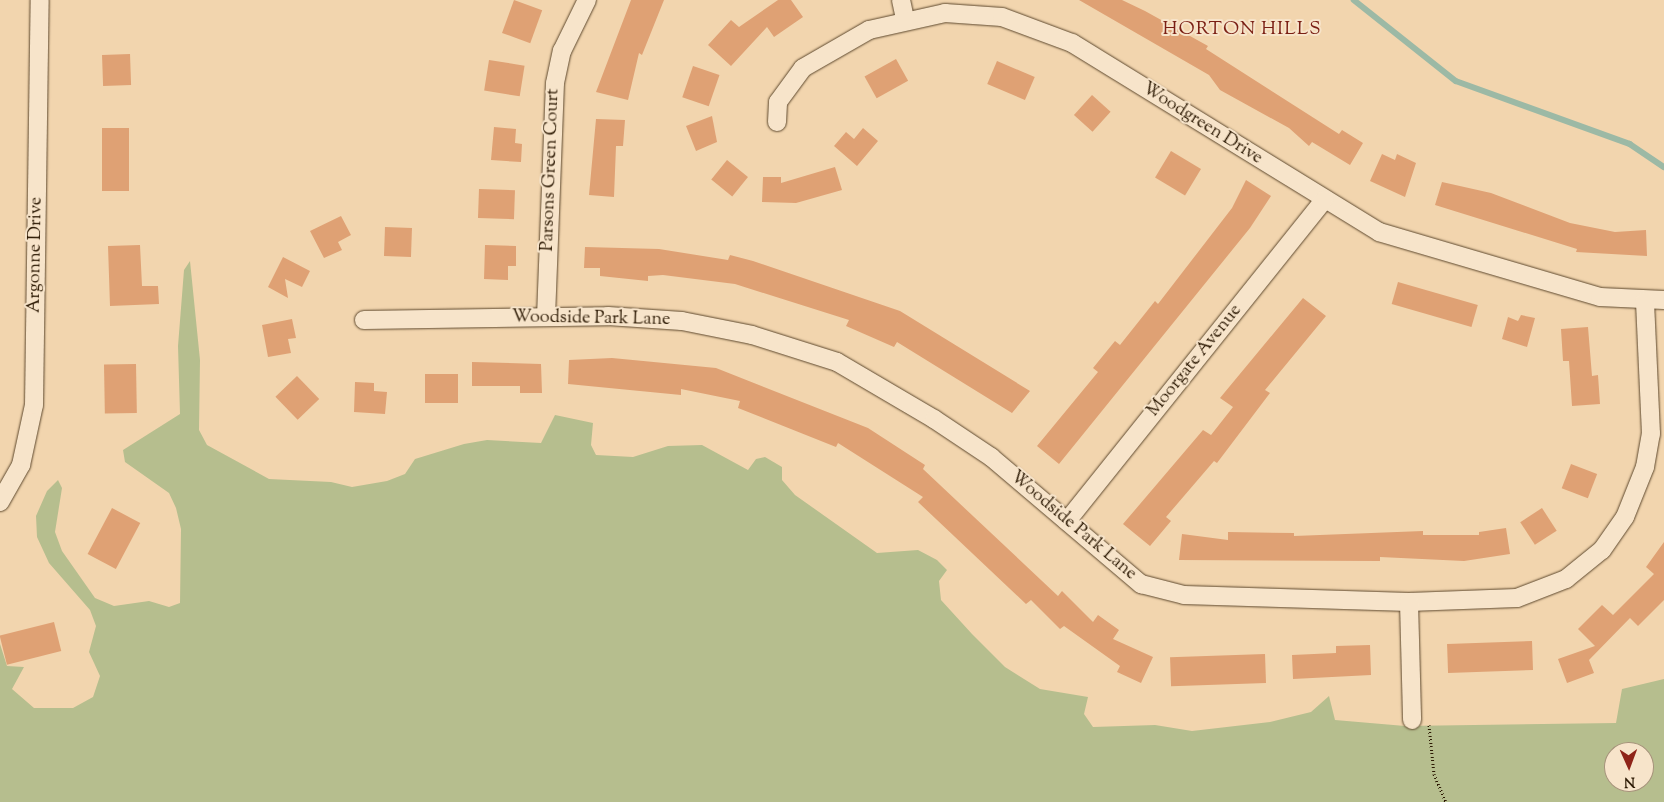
<!DOCTYPE html>
<style>
body{margin:0}
#map{position:relative;width:1664px;height:802px;overflow:hidden;background:#f2d5ae;font-family:"Sorts Mill Goudy",serif}
div>[style]{position:absolute}
[style*='--x']{left:calc(var(--x)*1px);top:calc(var(--y)*1px);width:calc(var(--w)*1px);rotate:calc(var(--a)*1deg)}
.green>*{inset:0;background:#b6be8e}
.stream>*{height:5.5px;margin:-2.75px;padding:0 2.75px;transform-origin:2.75px;border-radius:2.75px;background:#9cb9a5}
.building>*{inset:0;background:#dfa174;transform-origin:0 0}
.path>*{height:3px;margin-top:-1.5px;transform-origin:0;background:repeating-linear-gradient(90deg,#2d1a04 0 1px,transparent 0 3.5px)}
.roads{filter:drop-shadow(0 0 1px #5e492e) drop-shadow(0 0 1px #5e492e)}
.street>*{height:18px;margin:-9px;padding:0 9px;transform-origin:9px;border-radius:9px;background:#f7e4ca}
span{translate:-50% -50%;white-space:nowrap;text-align:center;line-height:1.15;-webkit-text-stroke:4px #f7e4ca;paint-order:stroke}
.street-label{font-size:18px;color:#2d1a04}
.neighbourhood-label{font-size:19px;color:#7a1f14;letter-spacing:1px}
.north{position:absolute;left:1604px;top:742px;width:50px;height:50px;box-sizing:border-box;background:#f7e4ca;border:1px solid #a6937b;border-radius:50%;rotate:178deg;font-size:14px;font-weight:700;line-height:20px;text-align:center;color:#2d1a04}
.north::after{content:'';display:block;margin:auto;width:18px;height:22px;background:#8f2418;clip-path:polygon(50% 0,100% 100%,50% 72%,0 100%)}
</style>
<div id="map">
<div class="green">
<div style="clip-path:polygon(evenodd,190px 261px,200px 360px,199px 430px,207px 445px,269px 479px,331px 482px,352px 487px,387px 481px,405px 474px,415px 459px,464px 444px,487px 440px,541px 443px,555px 415px,593px 423px,591px 445px,596px 455px,633px 457px,668px 446px,702px 445px,748px 470px,756px 459px,765px 457px,782px 467px,782px 480px,795px 495px,877px 553px,918px 550px,937px 560px,947px 570px,939px 581px,941px 600px,972px 634px,1005px 667px,1040px 689px,1088px 697px,1084px 714px,1093px 727px,1155px 725px,1192px 731px,1270px 722px,1311px 712px,1329px 696px,1335px 720px,1405px 726px,1616px 723px,1622px 689px,1664px 679px,1664px 802px,0 802px,0 644px,7px 666px,24px 667px,12px 689px,34px 708px,73px 708px,93px 697px,100px 676px,89px 652px,96px 626px,90px 610px,49px 563px,37px 537px,36px 516px,47px 491px,58px 480px,62px 488px,55px 532px,62px 551px,95px 598px,114px 606px,149px 601px,169px 607px,180px 603px,181px 529px,176px 508px,169px 493px,125px 462px,123px 450px,180px 414px,178px 346px,184px 270px,190px 261px,1614px 752px,1644px 752px,1644px 782px,1614px 782px,1614px 752px)"></div>
</div>
<div class="stream">
<div style="--x:1354;--y:0;--w:130;--a:38.5"></div>
<div style="--x:1456;--y:81;--w:185;--a:19.9"></div>
<div style="--x:1630;--y:144;--w:41;--a:34.1"></div>
</div>
<div class="building">
<div style="left:514px;top:0;width:30px;height:35px;rotate:20deg"></div>
<div style="clip-path:polygon(631px 0,664px 0,642px 55px,639px 53px,628px 100px,596px 92px)"></div>
<div style="clip-path:polygon(778px 0,791px 0,803px 17px,774px 37px,767px 27px,731px 66px,708px 45px,731px 20px,739px 27px)"></div>
<div style="clip-path:polygon(1079px 0,1122px 0,1145px 11px,1208px 46px,1206px 49px,1339px 134px,1342px 130px,1363px 143px,1350px 165px,1312px 142px,1309px 146px,1289px 128px,1220px 90px,1209px 75px)"></div>
<div style="left:130px;top:54px;width:31px;height:28px;rotate:88deg"></div>
<div style="left:896px;top:59px;width:25px;height:36px;rotate:61deg"></div>
<div style="left:489px;top:60px;width:36px;height:31px;rotate:9deg"></div>
<div style="left:997px;top:61px;width:41px;height:25px;rotate:23deg"></div>
<div style="left:693px;top:66px;width:28px;height:33px;rotate:19deg"></div>
<div style="left:1092px;top:95px;width:25px;height:27px;rotate:42deg"></div>
<div style="clip-path:polygon(712px 116px,717px 142px,696px 151px,686px 126px)"></div>
<div style="clip-path:polygon(596px 119px,625px 120px,623px 146px,616px 146px,614px 197px,589px 195px)"></div>
<div style="clip-path:polygon(494px 127px,516px 129px,515px 143px,522px 144px,521px 162px,491px 160px)"></div>
<div style="left:102px;top:128px;width:27px;height:63px"></div>
<div style="clip-path:polygon(863px 128px,878px 141px,857px 166px,834px 146px,846px 132px,854px 139px)"></div>
<div style="left:1171px;top:151px;width:35px;height:31px;rotate:31deg"></div>
<div style="clip-path:polygon(1382px 154px,1395px 160px,1397px 154px,1416px 163px,1405px 197px,1370px 181px)"></div>
<div style="left:727px;top:160px;width:27px;height:25px;rotate:39deg"></div>
<div style="clip-path:polygon(835px 167px,842px 190px,796px 203px,762px 202px,763px 177px,781px 177px,781px 183px)"></div>
<div style="clip-path:polygon(1246px 180px,1271px 196px,1250px 228px,1059px 464px,1037px 446px,1098px 372px,1093px 368px,1115px 341px,1120px 345px,1155px 301px,1158px 304px,1232px 208px)"></div>
<div style="clip-path:polygon(1442px 182px,1491px 193px,1570px 223px,1615px 232px,1646px 230px,1647px 256px,1576px 252px,1577px 249px,1435px 205px)"></div>
<div style="left:479px;top:189px;width:36px;height:29px;rotate:2deg"></div>
<div style="clip-path:polygon(341px 216px,351px 235px,338px 242px,342px 250px,324px 258px,310px 231px)"></div>
<div style="left:385px;top:227px;width:27px;height:29px;rotate:2deg"></div>
<div style="clip-path:polygon(140px 245px,142px 286px,158px 286px,159px 304px,110px 306px,108px 246px)"></div>
<div style="clip-path:polygon(485px 245px,516px 246px,516px 266px,508px 266px,508px 280px,484px 279px)"></div>
<div style="clip-path:polygon(585px 247px,659px 249px,728px 260px,730px 255px,753px 261px,900px 311px,1030px 391px,1012px 413px,897px 342px,894px 347px,846px 326px,849px 320px,735px 284px,663px 275px,648px 276px,648px 281px,600px 276px,600px 268px,584px 268px)"></div>
<div style="clip-path:polygon(283px 257px,310px 271px,302px 287px,285px 279px,288px 298px,268px 287px)"></div>
<div style="left:1398px;top:282px;width:83px;height:23px;rotate:16deg"></div>
<div style="clip-path:polygon(1303px 298px,1326px 316px,1265px 390px,1270px 393px,1217px 463px,1214px 461px,1166px 517px,1171px 521px,1150px 546px,1123px 524px,1203px 430px,1211px 435px,1233px 407px,1220px 398px)"></div>
<div style="clip-path:polygon(1521px 315px,1535px 318px,1527px 347px,1502px 339px,1508px 317px,1518px 321px)"></div>
<div style="clip-path:polygon(292px 319px,296px 338px,288px 339px,291px 353px,268px 357px,262px 325px)"></div>
<div style="clip-path:polygon(1588px 327px,1592px 376px,1598px 375px,1600px 404px,1572px 406px,1569px 361px,1563px 361px,1561px 329px)"></div>
<div style="clip-path:polygon(612px 358px,716px 368px,868px 428px,925px 465px,923px 469px,1058px 596px,1062px 591px,1093px 622px,1098px 615px,1119px 630px,1113px 639px,1153px 657px,1141px 683px,1117px 672px,1120px 666px,1064px 626px,1060px 629px,1031px 600px,1026px 604px,918px 502px,923px 497px,838px 443px,836px 447px,738px 408px,740px 401px,681px 389px,681px 395px,568px 384px,569px 360px)"></div>
<div style="clip-path:polygon(472px 362px,541px 364px,542px 393px,520px 393px,520px 386px,472px 386px)"></div>
<div style="left:136px;top:364px;width:49px;height:32px;rotate:89deg"></div>
<div style="left:425px;top:374px;width:33px;height:29px"></div>
<div style="left:297px;top:376px;width:32px;height:30px;rotate:46deg"></div>
<div style="clip-path:polygon(355px 382px,374px 383px,374px 391px,387px 392px,385px 414px,354px 412px)"></div>
<div style="left:1571px;top:464px;width:28px;height:26px;rotate:21deg"></div>
<div style="left:112px;top:508px;width:32px;height:52px;rotate:28deg"></div>
<div style="left:1542px;top:508px;width:27px;height:26px;rotate:57deg"></div>
<div style="clip-path:polygon(1506px 528px,1510px 554px,1464px 561px,1380px 557px,1380px 561px,1179px 560px,1182px 534px,1228px 540px,1228px 532px,1294px 533px,1294px 536px,1423px 531px,1423px 535px,1479px 535px,1479px 532px)"></div>
<div style="clip-path:polygon(1664px 542px,1664px 600px,1638px 626px,1630px 618px,1589px 660px,1594px 673px,1567px 683px,1558px 659px,1595px 646px,1578px 629px,1602px 605px,1613px 615px,1654px 574px,1646px 567px)"></div>
<div style="left:54px;top:622px;width:30px;height:56px;rotate:76deg"></div>
<div style="left:1532px;top:641px;width:29px;height:85px;rotate:88deg"></div>
<div style="clip-path:polygon(1370px 645px,1371px 675px,1293px 679px,1292px 655px,1336px 653px,1336px 646px)"></div>
<div style="left:1265px;top:654px;width:29px;height:95px;rotate:88deg"></div>
</div>
<div class="path">
<div style="--x:1429;--y:725;--w:49;--a:84.2"></div>
<div style="--x:1434;--y:774;--w:30;--a:67"></div>
</div>
<div class="roads">
<div class="street">
<div style="--x:901;--y:0;--w:19;--a:78"></div>
<div style="--x:777;--y:122;--w:20;--a:-87"></div>
<div style="--x:778;--y:102;--w:42;--a:-53.7"></div>
<div style="--x:803;--y:68;--w:76;--a:-29.9"></div>
<div style="--x:869;--y:30;--w:78;--a:-12.6"></div>
<div style="--x:945;--y:13;--w:57;--a:4"></div>
<div style="--x:1002;--y:17;--w:75;--a:20.4"></div>
<div style="--x:1072;--y:43;--w:361;--a:31.6"></div>
<div style="--x:1379;--y:232;--w:230;--a:16.4"></div>
<div style="--x:1600;--y:297;--w:64;--a:2.7"></div>
<div style="--x:546;--y:317;--w:234;--a:-87.8"></div>
<div style="--x:555;--y:83;--w:33;--a:-78"></div>
<div style="--x:562;--y:51;--w:57;--a:-63.9"></div>
<div style="--x:364;--y:320;--w:244;--a:-0.9"></div>
<div style="--x:608;--y:316;--w:74;--a:3.9"></div>
<div style="--x:682;--y:321;--w:71;--a:11.3"></div>
<div style="--x:752;--y:335;--w:89;--a:17.6"></div>
<div style="--x:837;--y:362;--w:113;--a:30.4"></div>
<div style="--x:934;--y:419;--w:69;--a:33.7"></div>
<div style="--x:991;--y:457;--w:197;--a:40.3"></div>
<div style="--x:1141;--y:584;--w:44;--a:14.3"></div>
<div style="--x:1184;--y:595;--w:225;--a:1.8"></div>
<div style="--x:1409;--y:602;--w:108;--a:-2.1"></div>
<div style="--x:1517;--y:598;--w:53;--a:-21.2"></div>
<div style="--x:1566;--y:579;--w:46;--a:-38.9"></div>
<div style="--x:1602;--y:550;--w:40;--a:-55.1"></div>
<div style="--x:1625;--y:517;--w:54;--a:-68.2"></div>
<div style="--x:1645;--y:467;--w:34;--a:-80"></div>
<div style="--x:1651;--y:434;--w:133;--a:-92.6"></div>
<div style="--x:0;--y:502;--w:43;--a:-60.4"></div>
<div style="--x:21;--y:465;--w:61;--a:-77.8"></div>
<div style="--x:34;--y:405;--w:405;--a:-89.2"></div>
<div style="--x:1067;--y:521;--w:411;--a:-51.3"></div>
<div style="--x:1409;--y:602;--w:118;--a:88.5"></div>
</div>
</div>
<div class="street-label">
<span style="left:1202px;top:124px;rotate:32deg">Woodgreen Drive</span>
<span style="left:551px;top:170px;rotate:-88deg">Parsons Green Court</span>
<span style="left:36px;top:255px;rotate:-89deg">Argonne Drive</span>
<span style="left:591px;top:319px;rotate:1deg">Woodside Park Lane</span>
<span style="left:1195px;top:361px;rotate:-51deg">Moorgate Avenue</span>
<span style="left:1073px;top:526px;rotate:40deg">Woodside Park Lane</span>
</div>
<div class="neighbourhood-label">
<span style="left:1242px;top:30px">HORTON HILLS</span>
</div>
<div class="north">N</div>
</div>
